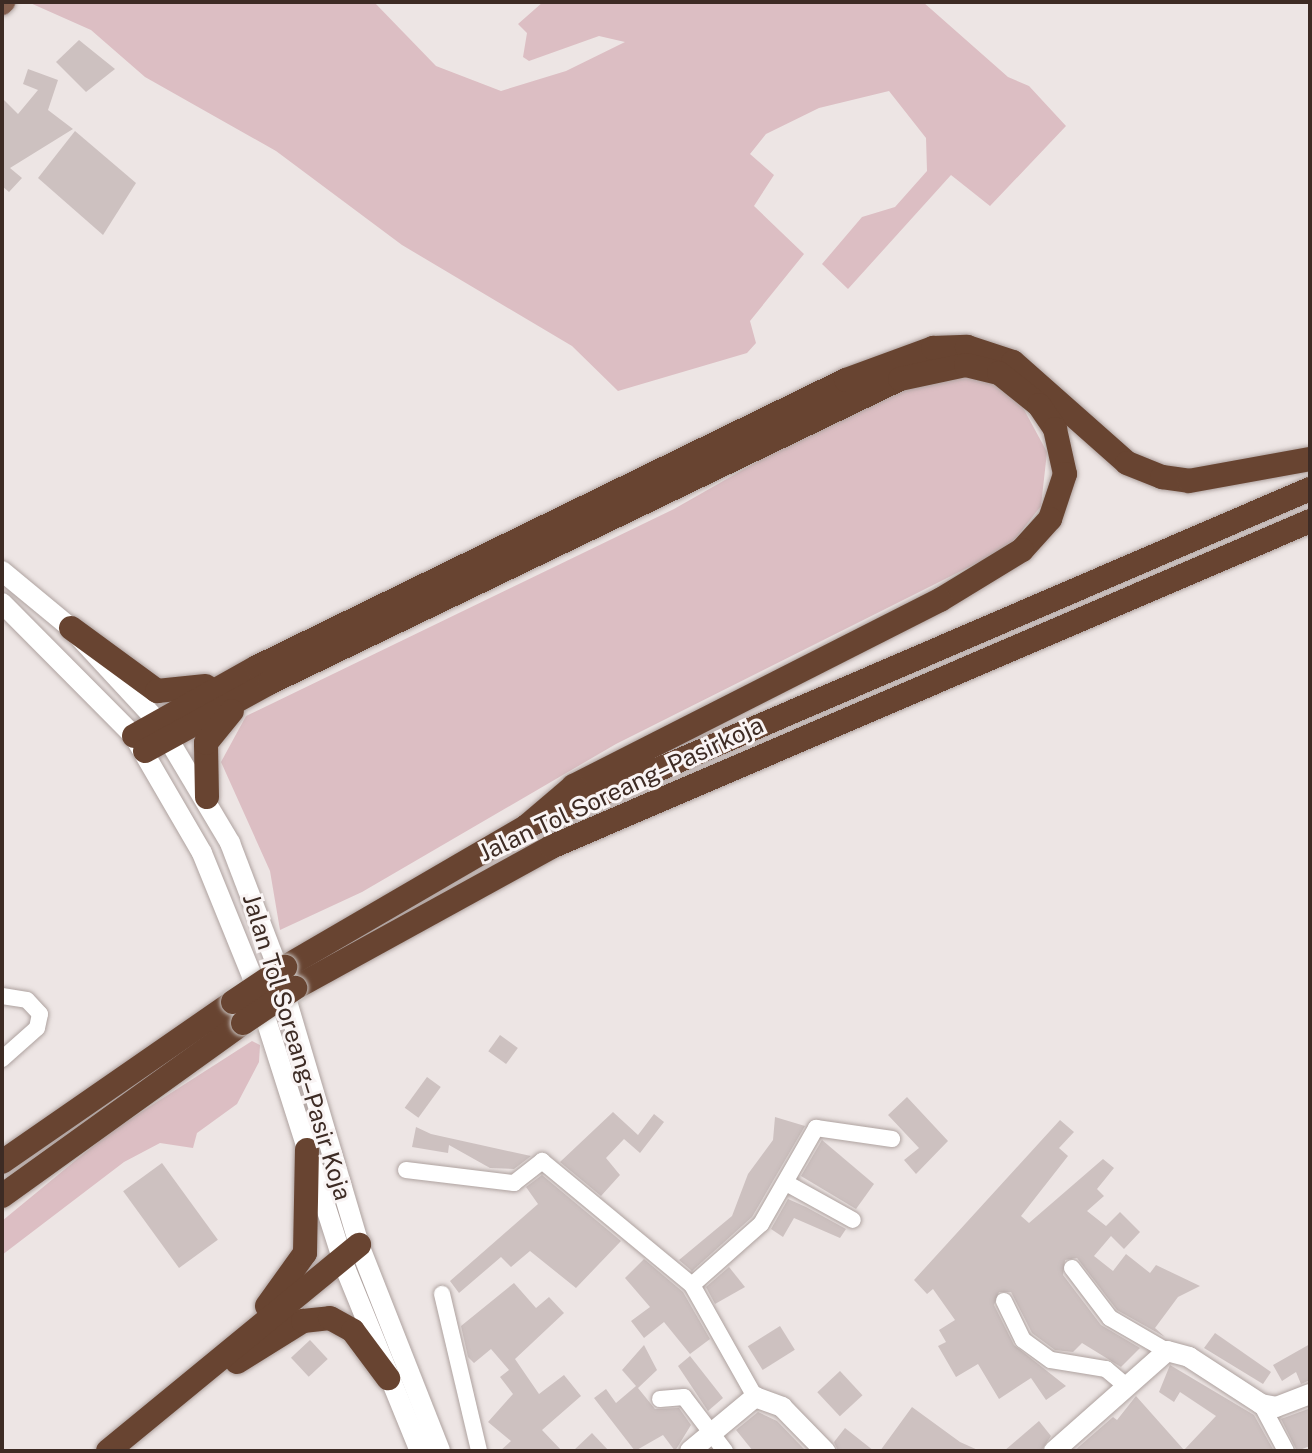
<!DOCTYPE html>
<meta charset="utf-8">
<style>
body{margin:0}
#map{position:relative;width:1312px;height:1453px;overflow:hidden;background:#ede5e4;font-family:"Public Sans",sans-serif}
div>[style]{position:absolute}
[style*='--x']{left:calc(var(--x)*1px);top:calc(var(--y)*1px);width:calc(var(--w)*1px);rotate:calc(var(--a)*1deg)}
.green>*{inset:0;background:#dcbec3}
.building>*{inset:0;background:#cdc1c0;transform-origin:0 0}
.roads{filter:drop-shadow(0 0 2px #aea29f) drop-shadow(0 0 2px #aea29f)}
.minor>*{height:16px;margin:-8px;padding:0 8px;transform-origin:8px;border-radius:8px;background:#fff}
.tertiary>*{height:20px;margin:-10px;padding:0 10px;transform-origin:10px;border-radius:10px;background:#fff}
.trunk>*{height:22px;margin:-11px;padding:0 11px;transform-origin:11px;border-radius:11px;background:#845f4e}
.motorway>*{height:24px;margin:-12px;padding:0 12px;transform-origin:12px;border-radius:12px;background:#684431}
.bridges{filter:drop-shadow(0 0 2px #c9c4c2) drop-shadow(0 0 2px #c9c4c2)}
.motorway-bridge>*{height:24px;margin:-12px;padding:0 12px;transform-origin:12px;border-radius:12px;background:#684431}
span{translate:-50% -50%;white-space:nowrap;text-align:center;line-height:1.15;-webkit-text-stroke:6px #f9f4f4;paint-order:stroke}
.street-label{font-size:24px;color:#3d2b24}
.frame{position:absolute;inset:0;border:4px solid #3d2b24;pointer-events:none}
</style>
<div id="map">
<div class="green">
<div style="clip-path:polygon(28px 2px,374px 2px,436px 66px,501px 91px,566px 71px,625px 42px,599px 36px,529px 61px,523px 57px,527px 33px,518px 24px,543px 2px,923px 2px,1008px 77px,1029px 86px,1066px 126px,990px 206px,951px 175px,848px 289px,822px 264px,862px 217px,895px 207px,927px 171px,926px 138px,889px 91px,819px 108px,766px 134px,750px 154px,774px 175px,754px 206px,804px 254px,750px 321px,756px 343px,747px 353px,618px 391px,572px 346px,402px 245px,276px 151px,145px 77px,91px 30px)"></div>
<div style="clip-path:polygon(967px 376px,986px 379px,1021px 404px,1047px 452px,1041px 506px,1009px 547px,616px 744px,362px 892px,280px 930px,270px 871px,221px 762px,246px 716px,674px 509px,832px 419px,911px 382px)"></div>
<div style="clip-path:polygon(252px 1041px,260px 1045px,259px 1062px,237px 1104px,197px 1133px,193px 1148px,160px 1143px,124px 1162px,2px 1255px,2px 1221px,110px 1132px)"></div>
</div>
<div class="building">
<div style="clip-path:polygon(79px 40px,115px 69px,86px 92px,56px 62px)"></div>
<div style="clip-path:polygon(28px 69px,58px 80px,48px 110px,73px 129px,10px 168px,22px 178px,9px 192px,2px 186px,2px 98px,18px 114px,38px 90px,23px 84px)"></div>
<div style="clip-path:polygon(75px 131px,136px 183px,103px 235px,38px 178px)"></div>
<div style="left:500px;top:1035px;width:22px;height:20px;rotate:36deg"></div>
<div style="left:427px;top:1077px;width:17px;height:38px;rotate:36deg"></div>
<div style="clip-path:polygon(907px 1097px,948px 1141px,916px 1174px,904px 1160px,919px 1148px,888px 1115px)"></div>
<div style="clip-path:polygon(613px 1112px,638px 1135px,654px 1114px,664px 1122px,640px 1153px,624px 1139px,606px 1158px,620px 1175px,601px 1196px,560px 1162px)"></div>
<div style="clip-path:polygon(775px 1117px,805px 1126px,752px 1217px,692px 1271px,679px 1260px,732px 1216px,748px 1174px,773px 1140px)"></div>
<div style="clip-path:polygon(1060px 1120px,1074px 1132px,1059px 1148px,1068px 1156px,1021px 1216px,1029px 1223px,1103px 1159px,1114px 1168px,1097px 1189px,1104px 1196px,1087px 1211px,1106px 1226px,1120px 1212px,1140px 1232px,1124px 1249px,1111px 1236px,1094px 1256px,1113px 1271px,1126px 1254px,1150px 1273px,1156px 1265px,1200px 1286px,1178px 1297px,1155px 1328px,1165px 1337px,1117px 1310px,1077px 1258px,1065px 1260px,1063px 1275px,1101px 1325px,1140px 1348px,1121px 1367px,1082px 1343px,1073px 1352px,1055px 1350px,1032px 1333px,1011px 1292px,999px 1292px,994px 1305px,1014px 1345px,1066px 1386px,1046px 1400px,1031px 1378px,999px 1399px,978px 1364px,956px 1377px,938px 1346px,946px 1342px,939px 1330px,955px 1320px,933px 1289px,927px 1294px,914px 1280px)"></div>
<div style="clip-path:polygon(416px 1127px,431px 1134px,531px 1156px,514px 1169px,490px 1168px,449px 1145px,448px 1153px,412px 1147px)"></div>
<div style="clip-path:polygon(822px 1140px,874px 1184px,856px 1209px,801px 1176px)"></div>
<div style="left:162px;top:1163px;width:95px;height:48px;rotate:54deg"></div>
<div style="clip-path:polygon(542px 1175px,621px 1241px,576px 1288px,530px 1251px,511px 1267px,501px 1257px,459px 1293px,450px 1281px,538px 1204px,526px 1187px)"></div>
<div style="clip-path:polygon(788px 1199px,806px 1207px,846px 1229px,840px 1238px,794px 1218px,783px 1237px,771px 1229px)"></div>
<div style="clip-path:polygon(644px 1259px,683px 1292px,710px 1339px,690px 1354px,664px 1322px,644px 1338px,631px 1321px,650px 1307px,625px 1278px)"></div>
<div style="clip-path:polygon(729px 1267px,745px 1287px,715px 1304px,706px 1287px)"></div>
<div style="clip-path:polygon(514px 1283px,536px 1308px,549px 1297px,564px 1313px,515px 1359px,539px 1394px,564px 1375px,581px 1396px,542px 1430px,562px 1451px,500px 1451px,511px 1441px,488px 1422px,513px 1394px,500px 1377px,509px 1370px,491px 1349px,474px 1363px,468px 1357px,461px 1326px)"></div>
<div style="left:780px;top:1326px;width:28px;height:38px;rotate:58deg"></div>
<div style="clip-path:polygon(1215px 1333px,1271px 1372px,1263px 1384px,1204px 1348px)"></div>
<div style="left:310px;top:1340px;width:26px;height:26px;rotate:47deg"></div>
<div style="clip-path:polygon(1310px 1344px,1310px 1380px,1301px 1384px,1296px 1372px,1282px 1381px,1273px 1365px)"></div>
<div style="clip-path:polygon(644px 1345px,657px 1370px,638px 1388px,655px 1409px,679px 1408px,691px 1425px,675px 1451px,663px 1435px,635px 1451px,594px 1398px,606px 1389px,616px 1403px,636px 1386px,622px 1370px)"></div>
<div style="clip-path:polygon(690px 1356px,723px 1398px,708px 1411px,678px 1366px)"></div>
<div style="clip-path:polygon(1170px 1365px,1254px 1415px,1274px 1451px,1074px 1451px,1113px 1417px,1117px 1420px,1136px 1396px,1184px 1450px,1216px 1416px,1180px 1392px,1174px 1402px,1159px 1392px)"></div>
<div style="left:840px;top:1371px;width:33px;height:31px;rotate:47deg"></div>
<div style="clip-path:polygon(912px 1407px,960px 1442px,980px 1451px,880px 1451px)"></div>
<div style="clip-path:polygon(1308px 1409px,1310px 1446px,1297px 1451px,1281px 1419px)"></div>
<div style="clip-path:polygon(758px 1412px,777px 1421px,806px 1451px,753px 1451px,736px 1430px)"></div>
<div style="clip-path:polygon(1039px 1421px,1051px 1436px,1041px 1451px,1004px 1451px)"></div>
<div style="clip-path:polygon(845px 1428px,874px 1451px,838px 1451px,834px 1442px)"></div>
<div style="clip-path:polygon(592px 1433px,609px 1451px,573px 1451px)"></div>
</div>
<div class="roads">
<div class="minor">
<div style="--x:2;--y:996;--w:25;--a:9"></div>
<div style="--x:27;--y:1000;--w:19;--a:47"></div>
<div style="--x:40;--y:1014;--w:14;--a:102"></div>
<div style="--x:37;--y:1028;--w:47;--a:138.5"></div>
<div style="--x:406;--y:1170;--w:109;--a:6.9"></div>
<div style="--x:514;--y:1183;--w:36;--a:-38"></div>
<div style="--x:542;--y:1161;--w:195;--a:39.6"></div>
<div style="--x:692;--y:1285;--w:129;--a:60.6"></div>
<div style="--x:788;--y:1184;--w:74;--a:29"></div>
<div style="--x:1072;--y:1268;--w:63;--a:52.8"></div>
<div style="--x:1110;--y:1318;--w:66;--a:30.1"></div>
<div style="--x:692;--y:1285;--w:92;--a:-41.5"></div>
<div style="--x:761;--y:1224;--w:111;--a:-60.2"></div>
<div style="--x:816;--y:1128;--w:77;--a:8.2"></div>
<div style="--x:442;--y:1294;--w:161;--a:76.7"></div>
<div style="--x:1004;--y:1301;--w:43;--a:64"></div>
<div style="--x:1023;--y:1340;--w:34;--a:36"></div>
<div style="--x:1051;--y:1360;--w:56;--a:9.3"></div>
<div style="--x:1106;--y:1369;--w:25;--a:40"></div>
<div style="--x:660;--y:1399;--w:24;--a:-5"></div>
<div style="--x:684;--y:1397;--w:68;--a:52.8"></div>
<div style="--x:1261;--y:1404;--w:53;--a:62"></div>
</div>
<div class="tertiary">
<div style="--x:2;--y:571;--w:89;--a:39.6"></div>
<div style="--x:71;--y:628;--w:128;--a:47.2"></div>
<div style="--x:158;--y:722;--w:141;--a:59.2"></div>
<div style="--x:230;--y:843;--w:126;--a:69.1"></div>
<div style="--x:275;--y:961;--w:296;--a:73.5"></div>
<div style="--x:359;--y:1245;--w:221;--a:68.5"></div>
<div style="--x:2;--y:603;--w:187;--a:45.2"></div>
<div style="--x:134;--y:736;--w:135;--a:59.8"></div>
<div style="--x:202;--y:853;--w:133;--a:67.9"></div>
<div style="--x:252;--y:976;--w:309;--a:72.3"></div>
<div style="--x:346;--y:1270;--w:196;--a:67.8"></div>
<div style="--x:690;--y:1451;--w:85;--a:-39.7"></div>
<div style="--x:755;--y:1397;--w:29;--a:20"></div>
<div style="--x:782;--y:1407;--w:62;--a:45.7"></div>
<div style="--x:1054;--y:1451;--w:151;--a:-41.5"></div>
<div style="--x:1167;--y:1351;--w:23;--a:15"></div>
<div style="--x:1189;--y:1357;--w:86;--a:33.1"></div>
<div style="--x:1261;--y:1404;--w:15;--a:11"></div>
<div style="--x:1276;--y:1407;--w:36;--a:-21"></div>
</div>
<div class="trunk">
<div style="--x:2;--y:4;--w:3;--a:-45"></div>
</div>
<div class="motorway">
<div style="--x:71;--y:628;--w:107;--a:36.2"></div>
<div style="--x:157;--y:691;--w:49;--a:-5.8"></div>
<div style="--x:134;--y:736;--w:141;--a:-29.3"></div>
<div style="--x:257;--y:667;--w:655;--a:-25.98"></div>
<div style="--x:846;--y:380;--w:93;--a:-20.2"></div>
<div style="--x:933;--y:348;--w:34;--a:-2"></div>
<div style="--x:967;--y:347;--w:48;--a:18.1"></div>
<div style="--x:1013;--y:362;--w:152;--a:41.5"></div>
<div style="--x:1127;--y:463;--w:38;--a:22"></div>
<div style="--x:1162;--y:477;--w:27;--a:8"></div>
<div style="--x:1189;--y:481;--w:123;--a:-10.3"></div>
<div style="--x:145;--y:751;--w:141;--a:-28.7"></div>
<div style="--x:269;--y:683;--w:700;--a:-25.72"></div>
<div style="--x:900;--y:379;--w:67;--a:-12"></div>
<div style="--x:966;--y:365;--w:34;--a:14"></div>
<div style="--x:999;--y:373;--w:51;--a:38.7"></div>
<div style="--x:1039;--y:405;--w:29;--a:56"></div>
<div style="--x:1055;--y:429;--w:46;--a:77.5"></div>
<div style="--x:1065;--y:474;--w:47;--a:108.4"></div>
<div style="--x:1050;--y:519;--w:42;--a:132.1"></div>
<div style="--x:1022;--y:550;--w:96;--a:148.6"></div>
<div style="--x:940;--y:600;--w:411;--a:153.1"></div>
<div style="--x:574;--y:786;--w:62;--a:139.6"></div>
<div style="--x:207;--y:797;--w:54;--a:-91.1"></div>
<div style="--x:206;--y:743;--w:41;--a:-50.9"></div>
<div style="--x:285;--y:967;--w:280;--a:-30.2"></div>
<div style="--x:527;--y:826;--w:852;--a:-23.29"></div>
<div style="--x:295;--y:988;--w:292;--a:-28.8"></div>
<div style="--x:551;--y:847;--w:826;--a:-23.24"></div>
<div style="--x:2;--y:1162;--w:281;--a:-34.7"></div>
<div style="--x:2;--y:1196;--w:297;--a:-35.7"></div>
<div style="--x:267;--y:1306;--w:65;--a:-54.4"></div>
<div style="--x:305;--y:1253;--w:103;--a:-88.9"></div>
<div style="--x:237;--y:1362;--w:78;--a:-31.8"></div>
<div style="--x:303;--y:1321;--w:27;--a:-6"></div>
<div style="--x:330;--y:1318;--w:26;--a:29"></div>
<div style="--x:353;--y:1331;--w:59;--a:53.3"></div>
<div style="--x:108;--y:1451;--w:325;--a:-39.4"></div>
</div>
</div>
<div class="bridges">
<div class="motorway-bridge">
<div style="--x:233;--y:1002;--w:63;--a:-33.9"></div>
<div style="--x:243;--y:1023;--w:63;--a:-33.9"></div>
</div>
</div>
<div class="street-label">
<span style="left:621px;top:789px;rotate:-25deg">Jalan Tol Soreang–Pasirkoja</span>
<span style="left:297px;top:1047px;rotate:73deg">Jalan Tol Soreang–Pasir Koja</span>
</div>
<div class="frame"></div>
</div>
